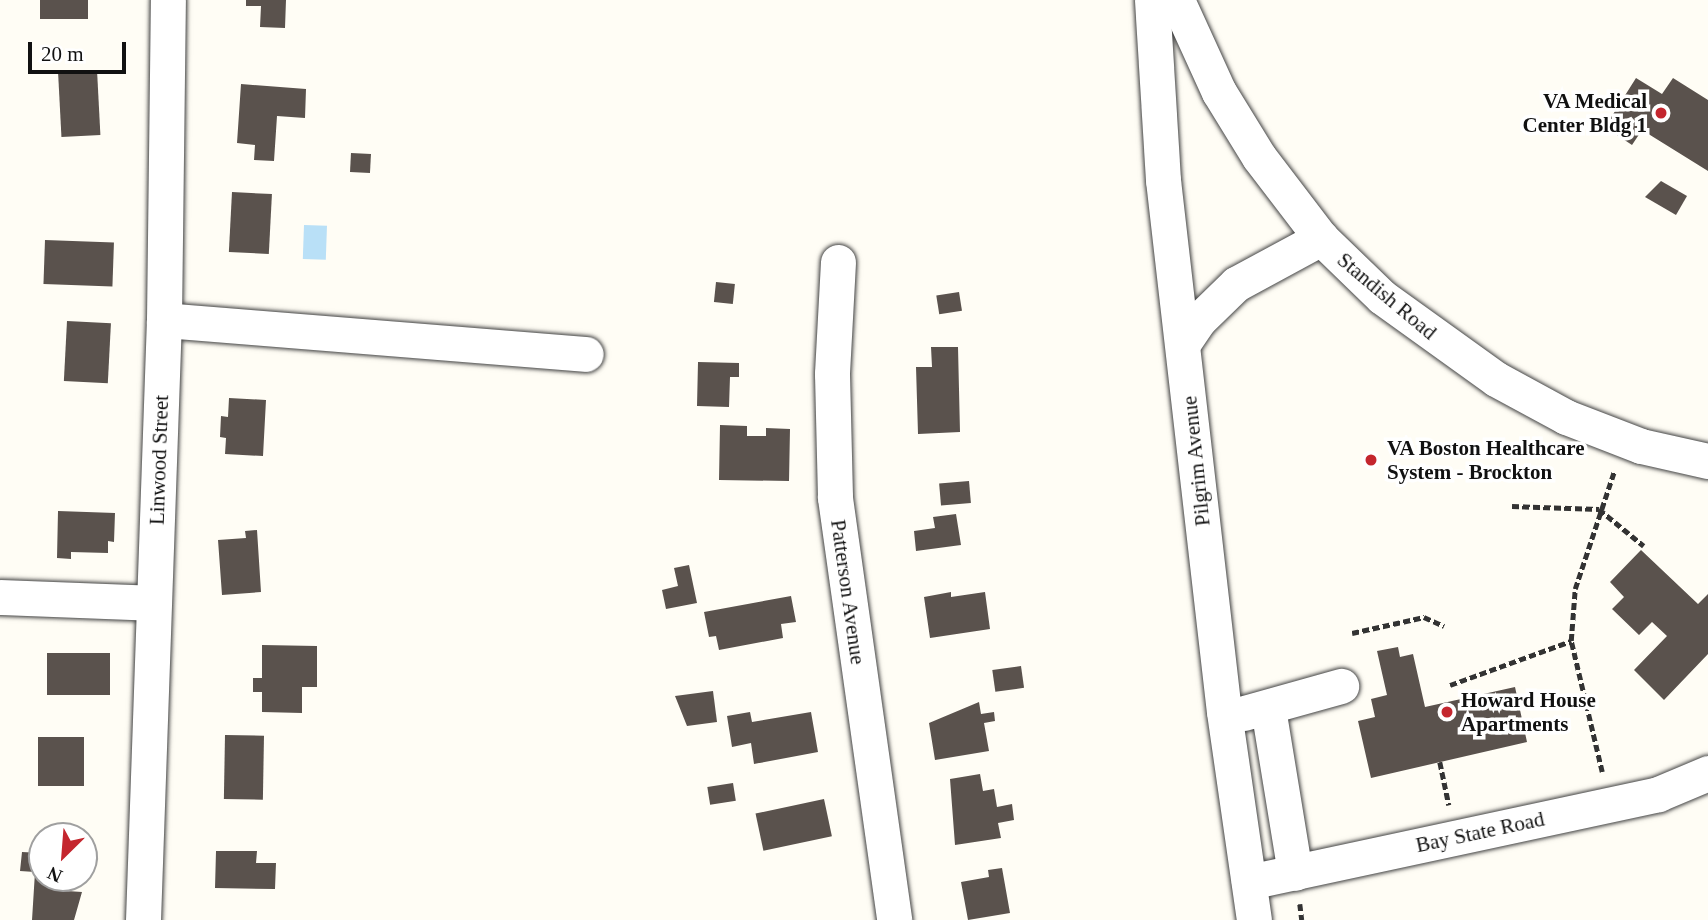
<!DOCTYPE html>
<style>
body{margin:0}
#map{position:relative;width:1708px;height:920px;overflow:hidden;background:#fffdf5;font-family:Georgia,serif}
div>[style]{position:absolute}
[style*='--x']{left:calc(var(--x)*1px);top:calc(var(--y)*1px);width:calc(var(--w)*1px);rotate:calc(var(--a)*1deg)}
.water>*{inset:0;background:#b9e0f7;transform-origin:0 0}
.building>*{inset:0;background:#5a524d;transform-origin:0 0}
.path>*{height:4.5px;margin-top:-2.25px;transform-origin:0;background:repeating-linear-gradient(90deg,#333 0 7px,transparent 0 10.5px)}
.roads{filter:drop-shadow(0 0 2px #444) drop-shadow(0 0 2px #444)}
.minor>*{height:35px;margin:-17.5px;padding:0 17.5px;transform-origin:17.5px;border-radius:17.5px;background:#fff}
.dots>*{width:19px;height:19px;translate:-50% -50%;box-sizing:border-box;border:4px solid #fff;border-radius:50%}
span{translate:-50% -50%;white-space:nowrap;text-align:center;line-height:1.15;-webkit-text-stroke:7px #fff;paint-order:stroke}
.poi-label{font-size:21px;color:#111;font-weight:700}
.right{translate:-100% -50%;text-align:right}
.left{translate:0 -50%;text-align:left}
.street-label{font-size:21px;color:#111}
.north{position:absolute;left:28px;top:822px;width:70px;height:70px;box-sizing:border-box;background:#fff;border:2px solid #a0a0a0;border-radius:50%;rotate:205deg;font-size:19px;font-weight:700;line-height:28px;text-align:center;color:#111}
.north::after{content:'';display:block;margin:auto;width:24px;height:32px;background:#c4262e;clip-path:polygon(50% 0,100% 100%,50% 72%,0 100%)}
.scale{position:absolute;left:28px;top:42px;width:98px;height:32px;box-sizing:border-box;border:4px solid #111;border-top:0;padding-left:9px;font-size:21px;line-height:24px;white-space:nowrap;color:#111;-webkit-text-stroke:5px #fff;paint-order:stroke}
</style>
<div id="map">
<div class="water">
<div style="left:304px;top:225px;width:23px;height:34px;rotate:2deg"></div>
</div>
<div class="building">
<div style="left:40px;top:0;width:48px;height:19px"></div>
<div style="clip-path:polygon(246px 0,286px 0,285px 28px,260px 27px,261px 6px,246px 6px)"></div>
<div style="left:97px;top:70px;width:65px;height:39px;rotate:87deg"></div>
<div style="clip-path:polygon(1636px 78px,1662px 94px,1673px 78px,1708px 100px,1708px 171px,1642px 130px,1632px 145px,1605px 127px)"></div>
<div style="clip-path:polygon(241px 84px,306px 89px,305px 118px,277px 116px,274px 161px,254px 160px,255px 145px,237px 143px)"></div>
<div style="left:351px;top:153px;width:20px;height:19px;rotate:3deg"></div>
<div style="clip-path:polygon(1661px 181px,1687px 196px,1676px 215px,1645px 197px)"></div>
<div style="left:232px;top:192px;width:40px;height:60px;rotate:3deg"></div>
<div style="left:45px;top:240px;width:69px;height:44px;rotate:2deg"></div>
<div style="left:716px;top:282px;width:19px;height:20px;rotate:6deg"></div>
<div style="left:959px;top:292px;width:19px;height:23px;rotate:81deg"></div>
<div style="left:67px;top:321px;width:44px;height:60px;rotate:3deg"></div>
<div style="clip-path:polygon(931px 347px,958px 347px,960px 432px,918px 434px,916px 367px,932px 367px)"></div>
<div style="clip-path:polygon(698px 362px,739px 363px,739px 377px,730px 377px,729px 407px,697px 406px)"></div>
<div style="clip-path:polygon(229px 398px,266px 400px,263px 456px,225px 454px,226px 438px,220px 437px,221px 416px,228px 417px)"></div>
<div style="clip-path:polygon(720px 425px,747px 426px,747px 436px,766px 436px,766px 428px,790px 429px,789px 481px,719px 480px)"></div>
<div style="left:969px;top:481px;width:22px;height:30px;rotate:85deg"></div>
<div style="clip-path:polygon(58px 511px,115px 513px,114px 542px,108px 541px,108px 553px,71px 552px,71px 559px,57px 558px)"></div>
<div style="clip-path:polygon(956px 514px,961px 545px,916px 551px,914px 531px,935px 528px,933px 517px)"></div>
<div style="clip-path:polygon(257px 530px,261px 592px,222px 595px,218px 540px,246px 538px,245px 531px)"></div>
<div style="clip-path:polygon(1641px 550px,1698px 604px,1708px 594px,1708px 654px,1664px 700px,1634px 670px,1667px 636px,1652px 622px,1639px 635px,1612px 609px,1624px 597px,1610px 582px)"></div>
<div style="clip-path:polygon(689px 565px,697px 603px,666px 609px,662px 590px,678px 586px,674px 568px)"></div>
<div style="clip-path:polygon(951px 592px,951px 597px,985px 592px,990px 629px,930px 638px,924px 597px)"></div>
<div style="clip-path:polygon(791px 596px,796px 622px,781px 624px,783px 638px,719px 650px,716px 636px,709px 637px,704px 612px)"></div>
<div style="clip-path:polygon(262px 645px,317px 646px,317px 687px,302px 687px,302px 713px,262px 712px,262px 692px,253px 692px,253px 678px,262px 678px)"></div>
<div style="clip-path:polygon(1398px 647px,1400px 657px,1413px 654px,1425px 707px,1515px 687px,1527px 742px,1371px 778px,1358px 721px,1375px 717px,1371px 699px,1387px 695px,1377px 651px)"></div>
<div style="left:47px;top:653px;width:63px;height:42px"></div>
<div style="left:1021px;top:666px;width:22px;height:29px;rotate:82deg"></div>
<div style="clip-path:polygon(713px 691px,717px 722px,687px 726px,675px 696px)"></div>
<div style="clip-path:polygon(979px 702px,981px 714px,994px 712px,995px 721px,984px 723px,989px 751px,935px 760px,929px 723px)"></div>
<div style="clip-path:polygon(750px 712px,752px 722px,811px 712px,818px 752px,754px 764px,751px 743px,732px 747px,727px 716px)"></div>
<div style="left:225px;top:735px;width:39px;height:64px;rotate:1deg"></div>
<div style="left:38px;top:737px;width:46px;height:49px"></div>
<div style="clip-path:polygon(980px 774px,983px 791px,994px 789px,997px 807px,1012px 804px,1014px 820px,998px 823px,1001px 838px,955px 845px,950px 779px)"></div>
<div style="left:733px;top:783px;width:18px;height:26px;rotate:81deg"></div>
<div style="left:824px;top:799px;width:38px;height:70px;rotate:78deg"></div>
<div style="clip-path:polygon(216px 851px,257px 851px,256px 863px,276px 863px,275px 889px,215px 888px)"></div>
<div style="clip-path:polygon(22px 852px,42px 853px,42px 878px,52px 878px,52px 890px,82px 892px,74px 920px,32px 920px,35px 872px,20px 871px)"></div>
<div style="clip-path:polygon(1002px 868px,1010px 913px,968px 920px,961px 882px,989px 877px,988px 870px)"></div>
</div>
<div class="path">
<div style="--x:1512;--y:506;--w:87;--a:2"></div>
<div style="--x:1599;--y:509;--w:58;--a:39.4"></div>
<div style="--x:1352;--y:633;--w:74;--a:-12.5"></div>
<div style="--x:1424;--y:617;--w:22;--a:24"></div>
<div style="--x:1450;--y:685;--w:129;--a:-20"></div>
<div style="--x:1440;--y:762;--w:44;--a:78.2"></div>
<div style="--x:1602;--y:772;--w:135;--a:-103.3"></div>
<div style="--x:1571;--y:641;--w:52;--a:-85.6"></div>
<div style="--x:1575;--y:589;--w:123;--a:-71.6"></div>
<div style="--x:1300;--y:904;--w:16;--a:83"></div>
</div>
<div class="roads">
<div class="minor">
<div style="--x:1152;--y:0;--w:180;--a:86.5"></div>
<div style="--x:1163;--y:180;--w:535;--a:83.46"></div>
<div style="--x:1224;--y:712;--w:210;--a:81.8"></div>
<div style="--x:1177;--y:0;--w:101;--a:65.5"></div>
<div style="--x:1219;--y:92;--w:76;--a:58.4"></div>
<div style="--x:1259;--y:157;--w:102;--a:52.6"></div>
<div style="--x:1321;--y:238;--w:85;--a:44"></div>
<div style="--x:1382;--y:297;--w:140;--a:35.7"></div>
<div style="--x:1496;--y:379;--w:80;--a:28.5"></div>
<div style="--x:1566;--y:417;--w:80;--a:21.1"></div>
<div style="--x:1641;--y:446;--w:69;--a:12.6"></div>
<div style="--x:838;--y:262;--w:112;--a:93.1"></div>
<div style="--x:832;--y:374;--w:124;--a:88.6"></div>
<div style="--x:835;--y:498;--w:426;--a:82"></div>
<div style="--x:164;--y:320;--w:423;--a:4.6"></div>
<div style="--x:1184;--y:342;--w:27;--a:-56"></div>
<div style="--x:1199;--y:320;--w:52;--a:-44.2"></div>
<div style="--x:1236;--y:284;--w:97;--a:-28.4"></div>
<div style="--x:0;--y:597;--w:153;--a:2.2"></div>
<div style="--x:1268;--y:708;--w:167;--a:80.7"></div>
<div style="--x:1244;--y:713;--w:101;--a:-15.6"></div>
<div style="--x:1249;--y:882;--w:418;--a:-12.1"></div>
<div style="--x:1658;--y:794;--w:54;--a:-22.8"></div>
<div style="--x:143;--y:920;--w:600;--a:-88"></div>
<div style="--x:164;--y:320;--w:320;--a:-89.3"></div>
</div>
</div>
<div class="dots">
<div style="left:1661px;top:113px;background:#c4262e"></div>
<div style="left:1371px;top:460px;background:#c4262e"></div>
<div style="left:1447px;top:712px;background:#c4262e"></div>
</div>
<div class="poi-label">
<span class="right" style="left:1647px;top:113px">VA Medical<br>Center Bldg 1</span>
<span class="left" style="left:1387px;top:460px">VA Boston Healthcare<br>System - Brockton</span>
<span class="left" style="left:1461px;top:712px">Howard House<br>Apartments</span>
</div>
<div class="street-label">
<span style="left:1387px;top:296px;rotate:40deg">Standish Road</span>
<span style="left:159px;top:460px;rotate:-88deg">Linwood Street</span>
<span style="left:1196px;top:461px;rotate:-96deg">Pilgrim Avenue</span>
<span style="left:848px;top:592px;rotate:82deg">Patterson Avenue</span>
<span style="left:1480px;top:832px;rotate:-12deg">Bay State Road</span>
</div>
<div class="north">N</div>
<div class="scale">20 m</div>
</div>
